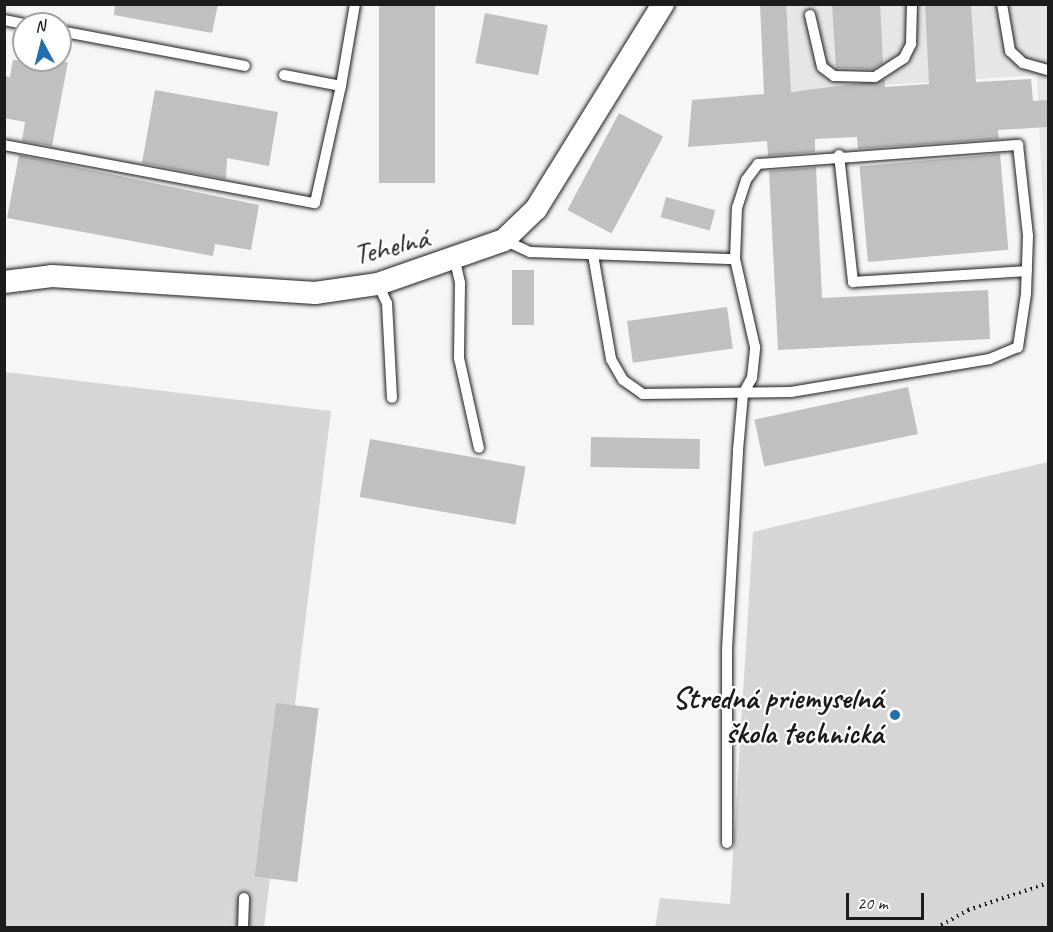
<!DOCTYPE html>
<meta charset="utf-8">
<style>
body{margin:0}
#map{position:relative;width:1053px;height:932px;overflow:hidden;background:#f6f6f6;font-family:Caveat,sans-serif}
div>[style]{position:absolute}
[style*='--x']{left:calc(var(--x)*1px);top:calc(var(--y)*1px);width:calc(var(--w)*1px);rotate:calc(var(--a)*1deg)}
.built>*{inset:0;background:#e6e6e6}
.green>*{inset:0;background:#d6d6d6}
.building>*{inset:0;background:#c0c0c0;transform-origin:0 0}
.path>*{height:4px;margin-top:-2px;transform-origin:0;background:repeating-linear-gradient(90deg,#1c1c1c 0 1.5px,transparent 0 6px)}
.roads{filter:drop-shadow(0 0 2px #1c1c1c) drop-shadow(0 0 2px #1c1c1c)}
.service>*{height:10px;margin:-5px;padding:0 5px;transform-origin:5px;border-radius:5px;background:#fff}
.minor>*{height:22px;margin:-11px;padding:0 11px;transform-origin:11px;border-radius:11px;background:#fff}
.dots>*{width:16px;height:16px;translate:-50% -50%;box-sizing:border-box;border:3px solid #fff;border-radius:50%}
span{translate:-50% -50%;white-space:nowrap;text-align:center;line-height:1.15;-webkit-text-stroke:4.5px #fff;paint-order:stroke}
.street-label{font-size:30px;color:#1c1c1c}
.poi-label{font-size:30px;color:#1c1c1c;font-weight:700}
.right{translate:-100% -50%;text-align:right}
.frame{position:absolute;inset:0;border:6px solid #1c1c1c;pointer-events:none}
.north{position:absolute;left:12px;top:12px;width:60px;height:60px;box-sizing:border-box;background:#fff;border:2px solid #a4a4a4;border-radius:50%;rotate:353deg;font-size:16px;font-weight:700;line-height:24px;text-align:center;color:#1c1c1c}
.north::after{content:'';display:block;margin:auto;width:21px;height:27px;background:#1f6fb2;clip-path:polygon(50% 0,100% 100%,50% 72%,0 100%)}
.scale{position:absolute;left:846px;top:893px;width:78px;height:27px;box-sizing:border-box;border:3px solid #1c1c1c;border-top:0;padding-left:8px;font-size:18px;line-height:21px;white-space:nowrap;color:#1c1c1c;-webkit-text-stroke:4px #fff;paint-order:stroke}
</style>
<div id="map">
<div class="built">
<div style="clip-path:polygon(760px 5px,1048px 5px,1048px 317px,1037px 75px,765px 93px)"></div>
</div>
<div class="green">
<div style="clip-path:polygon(5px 372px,331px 411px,295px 705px,255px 877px,270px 879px,264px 927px,5px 928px)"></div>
<div style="clip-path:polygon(1048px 462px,1048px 927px,655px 927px,660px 898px,730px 904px,753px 532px)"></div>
</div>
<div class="building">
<div style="clip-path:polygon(115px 4px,218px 4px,212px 33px,114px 15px)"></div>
<div style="left:379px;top:4px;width:56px;height:179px"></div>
<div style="clip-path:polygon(760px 4px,786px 4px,791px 92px,885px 80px,885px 87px,929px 84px,925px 4px,971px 4px,976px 82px,1031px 79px,1033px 101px,1048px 100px,1048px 127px,998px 130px,999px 139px,858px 149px,857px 137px,815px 139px,815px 152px,768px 156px,767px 141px,688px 147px,692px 100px,764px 94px)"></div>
<div style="clip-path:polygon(832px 4px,880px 4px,883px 63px,873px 69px,836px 68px)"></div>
<div style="left:485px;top:13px;width:64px;height:51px;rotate:11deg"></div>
<div style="clip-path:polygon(13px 60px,68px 62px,52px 146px,22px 141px,25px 122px,4px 118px,4px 76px,10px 77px)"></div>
<div style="clip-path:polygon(155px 90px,278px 112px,269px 166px,227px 158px,226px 179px,142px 163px)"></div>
<div style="left:619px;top:113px;width:50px;height:110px;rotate:28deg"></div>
<div style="left:1000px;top:154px;width:96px;height:141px;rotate:85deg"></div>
<div style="clip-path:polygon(19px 155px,259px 205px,251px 250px,215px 244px,213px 256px,7px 218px)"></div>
<div style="clip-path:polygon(816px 167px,822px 298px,988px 290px,990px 339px,778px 350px,769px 171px)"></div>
<div style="left:666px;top:197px;width:51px;height:21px;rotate:15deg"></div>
<div style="left:512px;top:270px;width:22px;height:55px"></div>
<div style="left:727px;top:307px;width:42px;height:101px;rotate:82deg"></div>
<div style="left:908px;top:387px;width:48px;height:157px;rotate:78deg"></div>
<div style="left:591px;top:437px;width:109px;height:30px;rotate:1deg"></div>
<div style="left:370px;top:439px;width:158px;height:59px;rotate:10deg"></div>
<div style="left:276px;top:703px;width:43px;height:175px;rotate:7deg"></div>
</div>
<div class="path">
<div style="--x:936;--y:928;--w:37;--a:-29"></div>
<div style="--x:968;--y:910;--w:84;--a:-18.6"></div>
</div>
<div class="roads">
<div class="service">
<div style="--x:1002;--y:4;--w:48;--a:80.3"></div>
<div style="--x:1010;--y:51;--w:18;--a:43"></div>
<div style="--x:1023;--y:63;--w:26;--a:16"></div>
<div style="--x:810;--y:15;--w:53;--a:77"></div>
<div style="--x:822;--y:67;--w:15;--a:37"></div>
<div style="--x:834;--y:76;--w:41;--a:1.4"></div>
<div style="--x:875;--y:77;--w:35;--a:-33"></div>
<div style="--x:904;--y:58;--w:16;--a:-63"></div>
<div style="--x:911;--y:44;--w:40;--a:-88.6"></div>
<div style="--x:4;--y:20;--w:20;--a:11"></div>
<div style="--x:60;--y:31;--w:188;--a:10.7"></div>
<div style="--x:284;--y:75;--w:58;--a:10.9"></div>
<div style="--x:341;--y:86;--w:83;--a:-80.3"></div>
<div style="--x:4;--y:145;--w:316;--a:10.6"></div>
<div style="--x:315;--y:203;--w:120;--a:-77.5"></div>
<div style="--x:839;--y:155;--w:128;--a:83.7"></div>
<div style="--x:853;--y:282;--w:174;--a:-3.6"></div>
<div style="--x:504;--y:240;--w:29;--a:25"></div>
<div style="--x:530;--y:252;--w:205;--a:2"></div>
<div style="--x:735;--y:259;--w:51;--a:-87.8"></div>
<div style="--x:737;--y:208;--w:29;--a:-72"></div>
<div style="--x:746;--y:180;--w:20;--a:-53"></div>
<div style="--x:758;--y:164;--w:261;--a:-4.2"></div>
<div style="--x:1018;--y:145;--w:92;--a:83.7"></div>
<div style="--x:1028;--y:236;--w:58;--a:92"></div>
<div style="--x:1026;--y:294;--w:54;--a:98.6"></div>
<div style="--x:1018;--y:347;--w:30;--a:157"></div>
<div style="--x:990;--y:359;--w:202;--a:170.6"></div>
<div style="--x:791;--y:392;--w:148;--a:179.2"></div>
<div style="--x:643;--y:394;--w:24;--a:-145"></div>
<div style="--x:623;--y:380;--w:24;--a:-120"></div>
<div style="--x:611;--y:359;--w:106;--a:-99.8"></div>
<div style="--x:455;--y:261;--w:23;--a:77"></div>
<div style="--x:460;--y:283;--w:75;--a:90.8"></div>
<div style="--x:459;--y:358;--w:92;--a:77.5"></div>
<div style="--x:378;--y:284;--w:21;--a:65"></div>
<div style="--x:387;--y:303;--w:95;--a:87"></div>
<div style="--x:727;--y:843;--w:194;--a:-90"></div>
<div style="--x:727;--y:649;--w:199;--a:-86.8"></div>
<div style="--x:738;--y:450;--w:56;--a:-84.9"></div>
<div style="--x:743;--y:394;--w:18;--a:-61"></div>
<div style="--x:752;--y:378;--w:31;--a:-84"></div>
<div style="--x:755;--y:347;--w:90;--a:-102.8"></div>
<div style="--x:243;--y:928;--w:30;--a:-88"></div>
</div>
<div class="minor">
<div style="--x:4;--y:282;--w:48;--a:-7.1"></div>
<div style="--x:52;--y:276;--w:264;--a:3.7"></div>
<div style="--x:315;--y:293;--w:64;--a:-8.1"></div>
<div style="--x:378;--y:284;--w:133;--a:-19.2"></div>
<div style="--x:504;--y:240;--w:45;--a:-44.1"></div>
<div style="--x:536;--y:209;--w:241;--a:-58.2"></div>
</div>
</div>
<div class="dots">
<div style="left:895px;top:715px;background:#1f6fb2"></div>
</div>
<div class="street-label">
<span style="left:391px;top:246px;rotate:-14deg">Tehelná</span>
</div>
<div class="poi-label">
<span class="right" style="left:883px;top:715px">Stredná priemyselná<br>škola technická</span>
</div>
<div class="frame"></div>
<div class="north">N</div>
<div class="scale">20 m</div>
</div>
